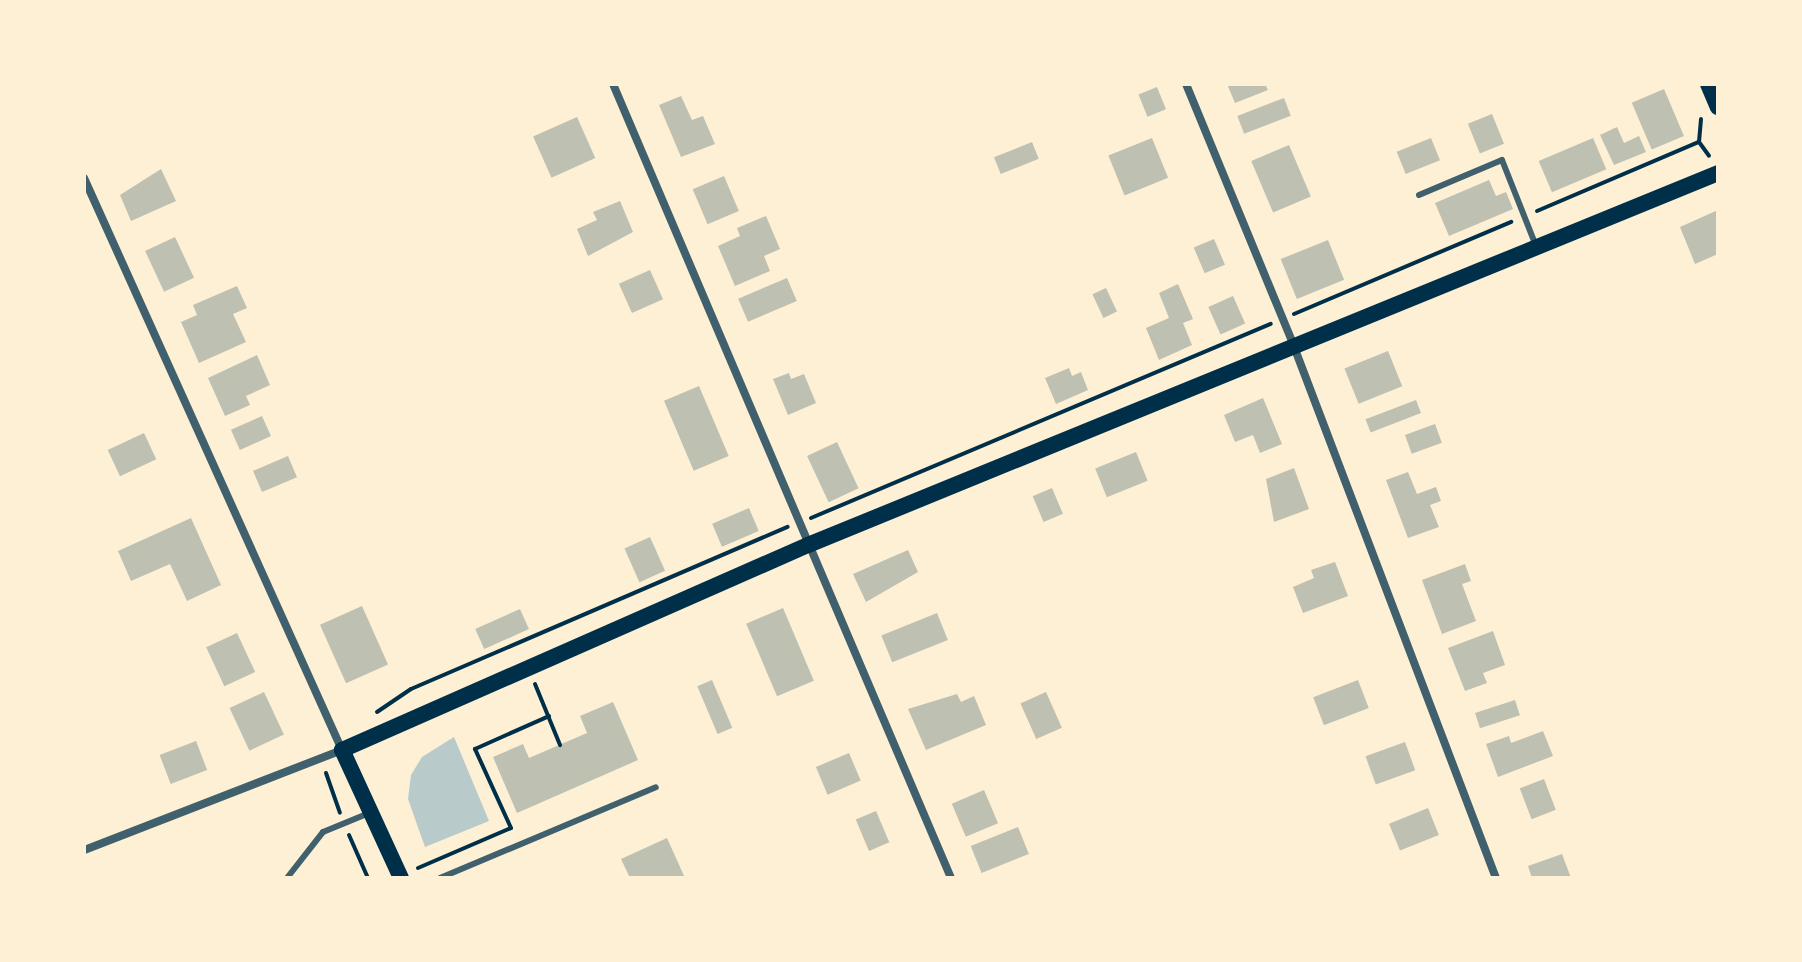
<!DOCTYPE html>
<style>
body{margin:0}
#map{position:relative;width:1802px;height:962px;overflow:hidden;background:#fdf0d5;font-family:Inter,sans-serif}
div>[style]{position:absolute}
[style*='--x']{left:calc(var(--x)*1px);top:calc(var(--y)*1px);width:calc(var(--w)*1px);rotate:calc(var(--a)*1deg)}
.green>*{inset:0;background:#b9caca}
.building>*{inset:0;background:#bec0b2;transform-origin:0 0}
.path>*{height:4px;margin:-2px;padding:0 2px;transform-origin:2px;border-radius:2px;background:#003049}
.service>*{height:6px;margin:-3px;padding:0 3px;transform-origin:3px;border-radius:3px;background:#3f606c}
.minor>*{height:8px;margin:-4px;padding:0 4px;transform-origin:4px;border-radius:4px;background:#3f606c}
.secondary>*{height:16px;margin:-8px;padding:0 8px;transform-origin:8px;border-radius:8px;background:#003049}
span{translate:-50% -50%;white-space:nowrap;text-align:center;line-height:1.15;-webkit-text-stroke:6px #fdf0d5;paint-order:stroke}
.frame{position:absolute;inset:0;border:86px solid #fdf0d5;pointer-events:none}
</style>
<div id="map">
<div class="green">
<div style="clip-path:polygon(454px 737px,489px 821px,425px 847px,408px 799px,411px 775px,422px 757px)"></div>
</div>
<div class="building">
<div style="clip-path:polygon(1227px 84px,1265px 84px,1268px 90px,1235px 103px)"></div>
<div style="left:1157px;top:87px;width:24px;height:20px;rotate:68deg"></div>
<div style="left:1664px;top:89px;width:51px;height:35px;rotate:67deg"></div>
<div style="clip-path:polygon(681px 96px,692px 120px,703px 116px,715px 144px,681px 157px,659px 105px)"></div>
<div style="left:1284px;top:98px;width:19px;height:50px;rotate:69deg"></div>
<div style="left:1492px;top:114px;width:32px;height:26px;rotate:68deg"></div>
<div style="left:577px;top:117px;width:45px;height:48px;rotate:66deg"></div>
<div style="clip-path:polygon(1617px 127px,1624px 143px,1639px 136px,1646px 152px,1614px 165px,1600px 135px)"></div>
<div style="left:1152px;top:138px;width:43px;height:47px;rotate:68deg"></div>
<div style="left:1431px;top:138px;width:24px;height:37px;rotate:68deg"></div>
<div style="left:1593px;top:138px;width:34px;height:59px;rotate:67deg"></div>
<div style="left:1032px;top:142px;width:18px;height:41px;rotate:68deg"></div>
<div style="left:1289px;top:145px;width:56px;height:41px;rotate:67deg"></div>
<div style="clip-path:polygon(161px 169px,176px 201px,131px 221px,120px 195px)"></div>
<div style="left:724px;top:176px;width:38px;height:34px;rotate:67deg"></div>
<div style="clip-path:polygon(1489px 180px,1496px 196px,1506px 192px,1513px 209px,1449px 236px,1435px 203px)"></div>
<div style="clip-path:polygon(620px 201px,633px 232px,588px 256px,577px 229px,597px 220px,593px 212px)"></div>
<div style="clip-path:polygon(1718px 210px,1718px 254px,1695px 264px,1680px 227px)"></div>
<div style="clip-path:polygon(766px 216px,780px 249px,764px 256px,770px 271px,735px 286px,718px 246px,740px 236px,737px 228px)"></div>
<div style="left:175px;top:237px;width:45px;height:33px;rotate:65deg"></div>
<div style="left:1214px;top:239px;width:28px;height:22px;rotate:67deg"></div>
<div style="left:1328px;top:240px;width:43px;height:51px;rotate:68deg"></div>
<div style="left:650px;top:270px;width:32px;height:34px;rotate:66deg"></div>
<div style="left:787px;top:278px;width:25px;height:53px;rotate:67deg"></div>
<div style="clip-path:polygon(1178px 284px,1193px 319px,1183px 323px,1192px 345px,1159px 360px,1146px 328px,1169px 318px,1159px 293px)"></div>
<div style="clip-path:polygon(237px 286px,247px 308px,233px 314px,246px 342px,199px 363px,181px 322px,197px 315px,193px 305px)"></div>
<div style="left:1106px;top:288px;width:26px;height:15px;rotate:65deg"></div>
<div style="left:1233px;top:296px;width:30px;height:27px;rotate:66deg"></div>
<div style="left:1388px;top:351px;width:38px;height:47px;rotate:68deg"></div>
<div style="clip-path:polygon(257px 355px,270px 385px,246px 396px,250px 405px,225px 416px,208px 378px)"></div>
<div style="clip-path:polygon(1069px 368px,1072px 376px,1081px 372px,1088px 390px,1056px 404px,1045px 378px)"></div>
<div style="clip-path:polygon(789px 373px,791px 379px,804px 374px,816px 403px,788px 415px,773px 379px)"></div>
<div style="left:699px;top:386px;width:76px;height:38px;rotate:67deg"></div>
<div style="clip-path:polygon(1263px 398px,1282px 444px,1260px 453px,1253px 435px,1235px 442px,1224px 415px)"></div>
<div style="left:1416px;top:400px;width:14px;height:54px;rotate:69deg"></div>
<div style="left:262px;top:416px;width:22px;height:34px;rotate:66deg"></div>
<div style="left:1435px;top:424px;width:20px;height:32px;rotate:70deg"></div>
<div style="left:144px;top:433px;width:29px;height:40px;rotate:65deg"></div>
<div style="left:837px;top:442px;width:51px;height:33px;rotate:65deg"></div>
<div style="left:1136px;top:452px;width:31px;height:44px;rotate:68deg"></div>
<div style="left:288px;top:456px;width:23px;height:38px;rotate:67deg"></div>
<div style="clip-path:polygon(1294px 468px,1309px 509px,1274px 522px,1266px 479px)"></div>
<div style="clip-path:polygon(1408px 472px,1417px 494px,1436px 487px,1441px 501px,1430px 505px,1439px 527px,1408px 538px,1386px 480px)"></div>
<div style="left:1052px;top:488px;width:28px;height:21px;rotate:67deg"></div>
<div style="left:749px;top:508px;width:25px;height:40px;rotate:67deg"></div>
<div style="clip-path:polygon(191px 518px,221px 585px,187px 601px,170px 564px,131px 581px,118px 551px)"></div>
<div style="left:650px;top:537px;width:37px;height:28px;rotate:66deg"></div>
<div style="clip-path:polygon(908px 550px,918px 572px,866px 602px,853px 574px)"></div>
<div style="clip-path:polygon(1335px 562px,1348px 596px,1303px 613px,1293px 587px,1314px 578px,1311px 570px)"></div>
<div style="clip-path:polygon(1465px 564px,1471px 581px,1462px 584px,1476px 621px,1442px 634px,1422px 580px)"></div>
<div style="left:362px;top:606px;width:64px;height:46px;rotate:66deg"></div>
<div style="left:783px;top:608px;width:79px;height:40px;rotate:67deg"></div>
<div style="left:520px;top:609px;width:22px;height:49px;rotate:66deg"></div>
<div style="left:937px;top:613px;width:29px;height:60px;rotate:68deg"></div>
<div style="clip-path:polygon(1493px 631px,1505px 665px,1483px 673px,1487px 683px,1465px 691px,1448px 648px)"></div>
<div style="left:237px;top:633px;width:43px;height:34px;rotate:65deg"></div>
<div style="left:712px;top:680px;width:52px;height:16px;rotate:67deg"></div>
<div style="left:1358px;top:680px;width:30px;height:48px;rotate:69deg"></div>
<div style="left:264px;top:692px;width:47px;height:38px;rotate:65deg"></div>
<div style="left:1046px;top:692px;width:39px;height:28px;rotate:66deg"></div>
<div style="clip-path:polygon(957px 694px,961px 702px,974px 696px,986px 725px,926px 750px,908px 709px)"></div>
<div style="left:1515px;top:700px;width:16px;height:42px;rotate:72deg"></div>
<div style="clip-path:polygon(613px 702px,638px 760px,517px 813px,493px 757px,523px 744px,529px 758px,587px 733px,580px 716px)"></div>
<div style="clip-path:polygon(1543px 731px,1553px 756px,1498px 777px,1486px 744px,1509px 736px,1511px 743px)"></div>
<div style="left:196px;top:741px;width:31px;height:39px;rotate:69deg"></div>
<div style="left:1405px;top:742px;width:30px;height:42px;rotate:70deg"></div>
<div style="left:849px;top:753px;width:30px;height:36px;rotate:67deg"></div>
<div style="left:1544px;top:779px;width:33px;height:26px;rotate:69deg"></div>
<div style="left:984px;top:790px;width:36px;height:35px;rotate:67deg"></div>
<div style="left:1428px;top:808px;width:29px;height:42px;rotate:68deg"></div>
<div style="left:876px;top:811px;width:34px;height:22px;rotate:67deg"></div>
<div style="left:1018px;top:827px;width:29px;height:51px;rotate:68deg"></div>
<div style="clip-path:polygon(667px 838px,685px 878px,630px 878px,621px 859px)"></div>
<div style="clip-path:polygon(1562px 854px,1571px 878px,1532px 878px,1528px 866px)"></div>
</div>
<div class="path">
<div style="--x:1699;--y:142;--w:17;--a:54"></div>
<div style="--x:1537;--y:211;--w:176;--a:-23.1"></div>
<div style="--x:1699;--y:142;--w:23;--a:-85"></div>
<div style="--x:1294;--y:314;--w:236;--a:-23"></div>
<div style="--x:811;--y:518;--w:499;--a:-22.9"></div>
<div style="--x:535;--y:684;--w:66;--a:67.7"></div>
<div style="--x:377;--y:712;--w:41;--a:-34.1"></div>
<div style="--x:411;--y:689;--w:410;--a:-23.3"></div>
<div style="--x:326;--y:773;--w:42;--a:70.7"></div>
<div style="--x:349;--y:835;--w:47;--a:66.2"></div>
<div style="--x:418;--y:868;--w:101;--a:-23.3"></div>
<div style="--x:511;--y:828;--w:87;--a:-114.5"></div>
<div style="--x:475;--y:749;--w:81;--a:-24"></div>
</div>
<div class="service">
<div style="--x:1419;--y:195;--w:90;--a:-22.9"></div>
<div style="--x:1502;--y:160;--w:92;--a:68.4"></div>
<div style="--x:287;--y:878;--w:58;--a:-52"></div>
<div style="--x:323;--y:832;--w:50;--a:-22.4"></div>
<div style="--x:440;--y:878;--w:234;--a:-22.8"></div>
</div>
<div class="minor">
<div style="--x:613;--y:84;--w:863;--a:66.94"></div>
<div style="--x:1186;--y:84;--w:281;--a:67.6"></div>
<div style="--x:1293;--y:344;--w:571;--a:69.19"></div>
<div style="--x:84;--y:178;--w:627;--a:65.72"></div>
<div style="--x:342;--y:750;--w:277;--a:158.8"></div>
</div>
<div class="secondary">
<div style="--x:1708;--y:84;--w:25;--a:67"></div>
<div style="--x:401;--y:878;--w:141;--a:-114.7"></div>
<div style="--x:342;--y:750;--w:509;--a:-23.75"></div>
<div style="--x:808;--y:545;--w:983;--a:-22.23"></div>
</div>
<div class="frame"></div>
</div>
